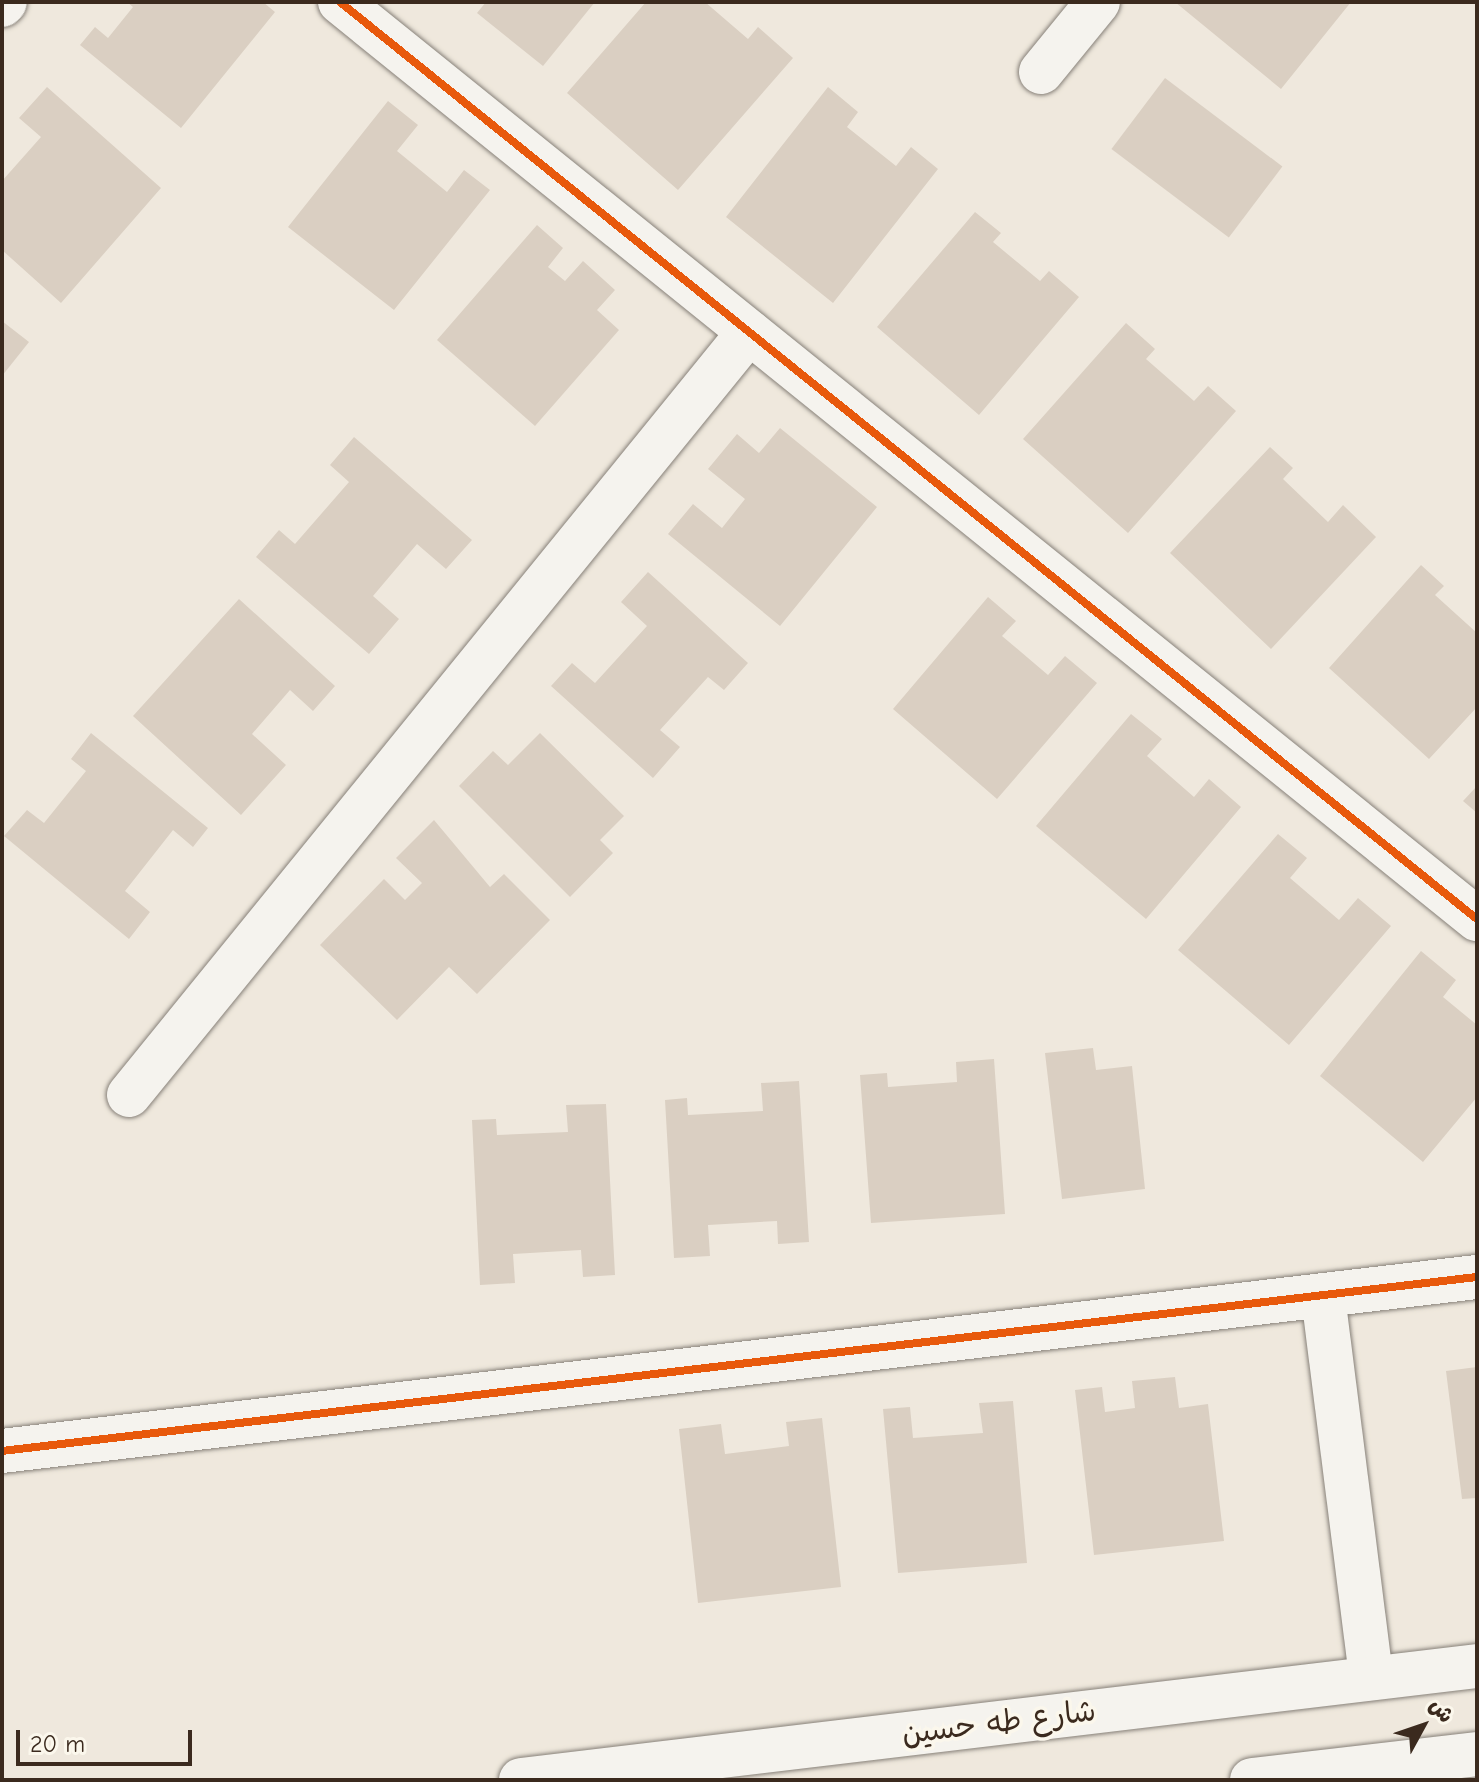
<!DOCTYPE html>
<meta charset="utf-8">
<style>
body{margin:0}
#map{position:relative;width:1479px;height:1782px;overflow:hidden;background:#efe8dd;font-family:"Comic Neue","Playpen Sans Arabic",sans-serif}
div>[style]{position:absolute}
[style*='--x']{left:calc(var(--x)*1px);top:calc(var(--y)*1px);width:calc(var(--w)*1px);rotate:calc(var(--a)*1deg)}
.building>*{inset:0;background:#dacfc2;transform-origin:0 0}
.roads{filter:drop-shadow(0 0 2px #878179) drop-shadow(0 0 2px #878179)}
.minor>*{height:44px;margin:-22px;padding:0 22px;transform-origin:22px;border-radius:22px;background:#f5f3ee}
.cycleway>*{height:8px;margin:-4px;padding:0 4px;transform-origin:4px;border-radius:4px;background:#e8590c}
span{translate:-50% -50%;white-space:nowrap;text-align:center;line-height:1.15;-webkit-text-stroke:7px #fbf7ec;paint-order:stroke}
.street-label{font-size:30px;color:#3b2a1e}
.frame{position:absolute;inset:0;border:4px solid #3b2a1e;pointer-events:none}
.north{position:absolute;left:1383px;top:1686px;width:80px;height:80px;-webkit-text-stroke:6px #fbf7ec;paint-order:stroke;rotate:50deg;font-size:22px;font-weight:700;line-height:32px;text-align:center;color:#3b2a1e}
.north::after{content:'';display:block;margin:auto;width:28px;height:36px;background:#3b2a1e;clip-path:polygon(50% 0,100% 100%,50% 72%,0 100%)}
.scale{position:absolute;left:16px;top:1730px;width:176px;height:36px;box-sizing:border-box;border:4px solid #3b2a1e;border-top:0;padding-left:10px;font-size:24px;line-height:28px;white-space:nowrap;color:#3b2a1e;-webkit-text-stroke:6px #fbf7ec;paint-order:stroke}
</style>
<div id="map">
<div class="building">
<div style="clip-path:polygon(127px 2px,263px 2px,275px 12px,181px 128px,80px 45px,95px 27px,108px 38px,133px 7px)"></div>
<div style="clip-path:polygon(486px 2px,595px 2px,543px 66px,477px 13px)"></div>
<div style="clip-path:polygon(646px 2px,705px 2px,748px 39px,758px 27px,793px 58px,678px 190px,567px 93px)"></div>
<div style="clip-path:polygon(1175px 2px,1221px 3px,1351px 2px,1281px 89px)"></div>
<div style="left:1165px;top:78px;width:147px;height:89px;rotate:37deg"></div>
<div style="clip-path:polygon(47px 87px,161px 188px,61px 303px,2px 250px,2px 181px,41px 137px,19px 118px)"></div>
<div style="clip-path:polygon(828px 87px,858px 112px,847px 127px,896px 166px,911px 147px,938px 169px,833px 303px,726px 217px)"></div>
<div style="clip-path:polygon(388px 101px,418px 125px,397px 151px,447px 192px,464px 170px,490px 190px,394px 310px,288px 227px)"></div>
<div style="clip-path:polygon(975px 212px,1001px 233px,993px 242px,1040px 281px,1049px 271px,1079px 297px,979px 415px,877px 327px)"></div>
<div style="clip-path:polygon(537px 225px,563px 248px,548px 267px,565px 281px,583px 261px,615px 290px,597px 310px,619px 330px,535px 426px,437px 340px)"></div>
<div style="clip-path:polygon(2px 321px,29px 342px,2px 376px)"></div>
<div style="clip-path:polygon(1126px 323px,1155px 349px,1146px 359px,1194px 401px,1208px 386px,1236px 411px,1128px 533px,1023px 439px)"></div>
<div style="clip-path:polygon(780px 428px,877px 507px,780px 626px,668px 534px,693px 504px,722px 528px,745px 499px,708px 469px,737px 434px,759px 453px)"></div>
<div style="clip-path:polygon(354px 437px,472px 540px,446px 569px,417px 544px,373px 596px,399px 619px,369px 654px,256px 557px,279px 530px,295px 544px,349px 482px,330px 465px)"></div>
<div style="clip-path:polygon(1270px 447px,1293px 468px,1283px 479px,1328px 522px,1343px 505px,1376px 537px,1271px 649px,1170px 553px)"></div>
<div style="clip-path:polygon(1421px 565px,1444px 586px,1435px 595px,1477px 633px,1477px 707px,1429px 759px,1329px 668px)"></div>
<div style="clip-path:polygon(648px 572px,748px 663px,724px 690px,708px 677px,660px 730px,680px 747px,653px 778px,551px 686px,572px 663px,595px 683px,647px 626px,621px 602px)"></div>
<div style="clip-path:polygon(988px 597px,1016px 621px,1002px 636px,1048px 675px,1065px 656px,1097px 683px,997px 799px,893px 709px)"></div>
<div style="clip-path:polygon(239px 599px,335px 686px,313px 711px,290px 690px,252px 734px,286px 765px,241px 815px,133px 716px)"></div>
<div style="clip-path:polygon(1131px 714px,1162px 739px,1147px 756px,1194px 797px,1209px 779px,1241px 807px,1146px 919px,1036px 826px)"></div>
<div style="clip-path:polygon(91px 733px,208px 828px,193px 847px,173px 830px,125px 891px,150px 912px,129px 939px,4px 836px,27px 810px,44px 823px,86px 771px,71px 759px)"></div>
<div style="clip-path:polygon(540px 733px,624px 816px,600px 840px,613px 853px,570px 897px,459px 786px,493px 751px,508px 765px)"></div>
<div style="clip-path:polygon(1477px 786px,1477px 813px,1463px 801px)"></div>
<div style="clip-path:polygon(434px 820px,490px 887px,504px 874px,550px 920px,477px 994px,449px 967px,397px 1020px,320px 945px,384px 879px,405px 900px,422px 883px,396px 858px)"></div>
<div style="clip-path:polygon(1278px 834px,1307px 858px,1290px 878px,1339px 920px,1358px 898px,1391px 926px,1289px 1045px,1178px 950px)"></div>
<div style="clip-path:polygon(1421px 951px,1456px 980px,1443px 997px,1477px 1025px,1477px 1097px,1423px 1162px,1320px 1076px)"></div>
<div style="clip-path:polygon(1093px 1048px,1096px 1070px,1132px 1066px,1145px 1189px,1062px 1199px,1045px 1053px)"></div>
<div style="clip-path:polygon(994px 1059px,1005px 1214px,871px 1223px,860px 1075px,887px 1073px,888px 1087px,957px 1082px,956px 1062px)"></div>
<div style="clip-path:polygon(799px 1081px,809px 1242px,778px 1244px,777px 1221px,708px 1225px,710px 1256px,674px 1258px,665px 1100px,687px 1098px,688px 1115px,763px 1111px,761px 1083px)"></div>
<div style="clip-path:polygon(606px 1104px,615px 1275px,583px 1277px,581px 1250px,513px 1254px,515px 1283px,480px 1285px,472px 1120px,496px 1119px,497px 1135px,568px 1132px,566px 1105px)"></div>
<div style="clip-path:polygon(1477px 1367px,1477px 1498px,1462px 1499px,1446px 1371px)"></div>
<div style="clip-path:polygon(1175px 1377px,1179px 1408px,1208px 1404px,1224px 1541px,1094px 1555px,1075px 1390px,1102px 1387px,1105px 1412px,1135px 1408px,1132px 1381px)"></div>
<div style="clip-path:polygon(1013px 1401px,1027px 1563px,898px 1573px,883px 1409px,910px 1407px,913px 1438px,983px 1433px,979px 1403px)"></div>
<div style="clip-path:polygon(822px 1418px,841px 1587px,698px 1603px,679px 1429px,721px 1424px,725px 1454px,789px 1446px,786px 1422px)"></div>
</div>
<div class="roads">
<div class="minor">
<div style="--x:340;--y:2;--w:1461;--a:38.89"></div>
<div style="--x:2;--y:5;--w:4;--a:-45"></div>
<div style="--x:1041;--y:72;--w:90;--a:-50.8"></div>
<div style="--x:129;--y:1095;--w:983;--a:-50.9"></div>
<div style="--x:1323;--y:1296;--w:385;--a:82.8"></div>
<div style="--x:2;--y:1451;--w:1485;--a:-6.73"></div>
<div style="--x:521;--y:1780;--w:963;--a:-6.8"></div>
<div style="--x:1252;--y:1780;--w:226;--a:-6.6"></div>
</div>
</div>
<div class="cycleway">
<div style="--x:340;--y:2;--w:1461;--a:38.89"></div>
<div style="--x:2;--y:1451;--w:1485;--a:-6.73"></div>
</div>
<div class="street-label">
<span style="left:999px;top:1723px;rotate:-7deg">شارع طه حسين</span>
</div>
<div class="frame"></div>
<div class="north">ش</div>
<div class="scale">20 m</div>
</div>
